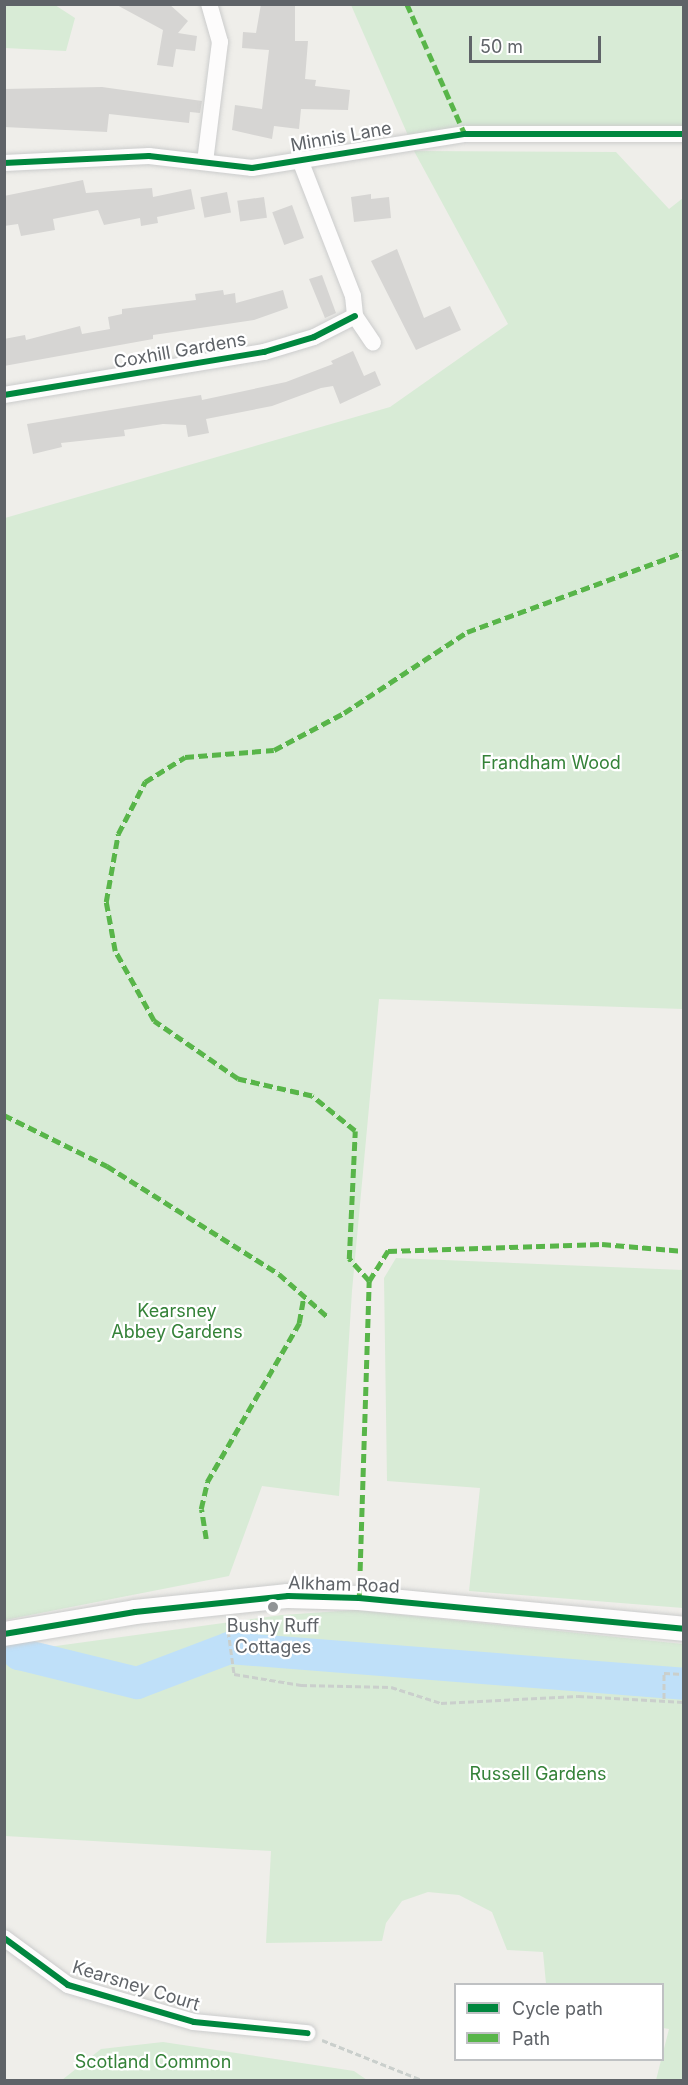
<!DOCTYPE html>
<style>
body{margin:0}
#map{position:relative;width:688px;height:2085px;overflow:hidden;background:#efeeea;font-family:Inter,sans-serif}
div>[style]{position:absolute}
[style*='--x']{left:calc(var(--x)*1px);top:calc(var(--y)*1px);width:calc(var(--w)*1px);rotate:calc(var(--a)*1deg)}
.green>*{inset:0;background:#d8ebd6}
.river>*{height:32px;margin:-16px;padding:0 16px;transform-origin:16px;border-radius:16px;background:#bfe0f9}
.building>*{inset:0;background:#d6d5d3;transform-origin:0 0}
.path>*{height:3px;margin-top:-1.5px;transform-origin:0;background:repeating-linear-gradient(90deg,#cacfcc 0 6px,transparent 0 9px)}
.roads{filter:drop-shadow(0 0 2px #cbcccc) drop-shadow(0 0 2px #cbcccc)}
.street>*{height:16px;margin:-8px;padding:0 8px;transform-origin:8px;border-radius:8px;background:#fdfcfc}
.secondary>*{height:24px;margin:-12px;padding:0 12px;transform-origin:12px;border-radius:12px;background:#fdfcfc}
.quiet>*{height:4.5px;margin-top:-2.25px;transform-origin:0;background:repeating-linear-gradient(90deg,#58b549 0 9px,transparent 0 13.5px)}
.cycleway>*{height:6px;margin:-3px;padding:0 3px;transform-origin:3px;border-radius:3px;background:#00873e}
.dots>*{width:16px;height:16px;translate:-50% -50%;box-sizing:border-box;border:3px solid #fff;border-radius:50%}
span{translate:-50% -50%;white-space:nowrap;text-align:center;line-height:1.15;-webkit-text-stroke:4.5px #fff;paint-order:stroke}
.street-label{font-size:18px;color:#5f6368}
.park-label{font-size:18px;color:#348238}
.poi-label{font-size:18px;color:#5f6368}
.frame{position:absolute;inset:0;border:6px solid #5f6368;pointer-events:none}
.legend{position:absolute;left:454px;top:1983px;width:210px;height:78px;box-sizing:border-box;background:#fff;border:2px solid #bfc1c3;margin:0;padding:8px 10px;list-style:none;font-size:18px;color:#5f6368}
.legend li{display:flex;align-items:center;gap:12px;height:30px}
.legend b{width:30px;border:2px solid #bfc1c3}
.scale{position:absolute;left:469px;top:36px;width:132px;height:27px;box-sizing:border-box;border:3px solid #5f6368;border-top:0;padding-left:8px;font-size:18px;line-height:21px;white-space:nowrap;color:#5f6368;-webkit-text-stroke:4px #fff;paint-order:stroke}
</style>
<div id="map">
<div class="green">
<div style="clip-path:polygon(4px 5px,55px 5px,75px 18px,66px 51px,5px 48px)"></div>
<div style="clip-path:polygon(351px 5px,683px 5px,683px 134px,410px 140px)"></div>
<div style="clip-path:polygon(414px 151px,616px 152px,669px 209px,683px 198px,683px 1009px,379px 999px,352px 1291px,339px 1496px,262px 1486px,229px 1576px,5px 1620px,5px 518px,390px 407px,508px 324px)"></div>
<div style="clip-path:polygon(396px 1258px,683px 1270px,683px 1608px,469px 1591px,480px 1488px,387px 1481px,384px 1278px)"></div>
<div style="clip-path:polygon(355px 1610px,683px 1644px,683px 2080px,656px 2080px,669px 2029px,663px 2028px,662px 1984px,546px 1984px,543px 1952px,507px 1950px,492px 1912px,459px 1895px,428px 1892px,402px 1901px,386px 1923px,382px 1941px,266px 1943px,271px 1851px,5px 1836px,5px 1653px,282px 1615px)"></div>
<div style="clip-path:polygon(163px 2042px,354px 2071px,367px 2080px,62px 2080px,101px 2049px)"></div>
</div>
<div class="river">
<div style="--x:4;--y:1641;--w:20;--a:41"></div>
<div style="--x:19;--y:1654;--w:122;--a:13.8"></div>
<div style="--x:137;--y:1683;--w:98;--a:-20.8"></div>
<div style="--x:229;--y:1648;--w:456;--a:4.5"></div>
</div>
<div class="building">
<div style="clip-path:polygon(115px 4px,169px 4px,188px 21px,178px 33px,197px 36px,195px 51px,176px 49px,173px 67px,157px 65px,163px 30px)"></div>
<div style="clip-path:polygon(261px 4px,295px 4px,295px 41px,308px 41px,305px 79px,316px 80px,315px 86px,350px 90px,348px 110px,301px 109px,299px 129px,274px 126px,272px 139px,232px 130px,235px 105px,262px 109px,269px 50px,242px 48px,243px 32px,256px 33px)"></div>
<div style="clip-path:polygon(102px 87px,202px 101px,200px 113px,190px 112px,189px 123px,109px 114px,107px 132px,4px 127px,4px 89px)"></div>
<div style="clip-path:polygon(83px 180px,86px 193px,152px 188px,153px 197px,191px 189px,195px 209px,157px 217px,158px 223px,141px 226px,140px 218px,104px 225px,98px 210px,53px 219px,55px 230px,21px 236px,18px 224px,4px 226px,4px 196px)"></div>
<div style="left:227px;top:192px;width:21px;height:27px;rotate:79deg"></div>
<div style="clip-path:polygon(371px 194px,371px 199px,389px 197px,391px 218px,354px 222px,351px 197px)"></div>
<div style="left:264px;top:197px;width:21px;height:27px;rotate:82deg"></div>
<div style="left:292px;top:205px;width:35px;height:21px;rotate:70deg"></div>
<div style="clip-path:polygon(397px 249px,424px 318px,450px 306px,461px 330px,416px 350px,371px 261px)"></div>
<div style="clip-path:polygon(322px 275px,336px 313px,325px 318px,309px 279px)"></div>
<div style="clip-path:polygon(223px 290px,224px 295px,235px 293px,236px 303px,283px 290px,288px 308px,254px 320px,153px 335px,153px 339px,4px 366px,4px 339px,25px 335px,26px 340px,80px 326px,82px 334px,110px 329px,108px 317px,122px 314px,122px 309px,196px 300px,195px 294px)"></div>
<div style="clip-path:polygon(353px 351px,364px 376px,375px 371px,381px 385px,340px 404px,333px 386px,321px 388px,272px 406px,206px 419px,209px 433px,188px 437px,186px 425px,163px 424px,124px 430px,125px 436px,61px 443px,62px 447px,33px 454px,27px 424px,201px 395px,202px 400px,286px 382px,333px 364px,331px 361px)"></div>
</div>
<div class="path">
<div style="--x:227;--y:1622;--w:52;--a:82.3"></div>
<div style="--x:234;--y:1674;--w:68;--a:9.3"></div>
<div style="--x:301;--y:1685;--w:90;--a:1.3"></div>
<div style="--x:391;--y:1687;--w:52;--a:17.7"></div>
<div style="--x:441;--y:1703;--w:137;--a:-2.9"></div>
<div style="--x:578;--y:1696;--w:106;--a:3.2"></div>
<div style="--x:664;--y:1699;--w:26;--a:-90"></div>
<div style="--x:664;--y:1673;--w:20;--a:3"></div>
<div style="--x:322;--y:2040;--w:108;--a:21.8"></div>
</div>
<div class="roads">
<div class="street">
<div style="--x:300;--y:160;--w:146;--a:68.7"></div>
<div style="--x:353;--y:296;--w:20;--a:84"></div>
<div style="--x:355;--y:316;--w:32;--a:56"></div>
<div style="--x:205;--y:162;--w:121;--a:-82.9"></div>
<div style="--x:220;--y:42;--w:40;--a:-106"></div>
<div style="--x:4;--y:163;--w:145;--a:-2.8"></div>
<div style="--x:149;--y:156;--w:104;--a:6.6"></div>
<div style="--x:252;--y:168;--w:216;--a:-9.1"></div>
<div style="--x:465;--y:134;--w:219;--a:0"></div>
<div style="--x:4;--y:395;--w:264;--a:-9.4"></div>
<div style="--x:264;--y:352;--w:52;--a:-16.7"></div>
<div style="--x:314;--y:337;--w:46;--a:-27.1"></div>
<div style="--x:4;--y:1938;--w:79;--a:36.3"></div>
<div style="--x:68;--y:1985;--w:131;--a:16.4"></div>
<div style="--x:194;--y:2022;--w:114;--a:5.6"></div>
</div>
<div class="secondary">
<div style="--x:4;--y:1634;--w:133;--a:-9.5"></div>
<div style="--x:135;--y:1612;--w:154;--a:-6"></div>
<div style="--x:288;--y:1596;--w:71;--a:1.6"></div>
<div style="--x:359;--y:1598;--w:326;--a:5.4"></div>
</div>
</div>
<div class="quiet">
<div style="--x:407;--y:4;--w:142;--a:66"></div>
<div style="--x:4;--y:1115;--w:115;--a:26.3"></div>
<div style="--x:107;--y:1166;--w:203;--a:32.1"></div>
<div style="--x:279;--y:1274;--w:65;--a:41.3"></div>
<div style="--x:369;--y:1281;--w:30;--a:-132"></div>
<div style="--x:349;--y:1259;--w:128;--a:-87.3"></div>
<div style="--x:355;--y:1131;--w:55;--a:-140.9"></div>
<div style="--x:312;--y:1096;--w:76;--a:-167.1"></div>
<div style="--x:238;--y:1079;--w:102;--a:-145.4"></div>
<div style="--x:154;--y:1021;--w:80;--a:-119.1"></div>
<div style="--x:115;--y:951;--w:50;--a:-100.4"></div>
<div style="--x:106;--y:902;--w:69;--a:-80"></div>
<div style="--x:118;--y:834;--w:59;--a:-62.6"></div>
<div style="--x:145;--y:782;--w:47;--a:-32"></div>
<div style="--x:185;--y:757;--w:89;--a:-4.5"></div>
<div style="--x:274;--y:750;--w:79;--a:-27.9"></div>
<div style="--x:344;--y:713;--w:147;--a:-33.4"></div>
<div style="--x:467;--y:632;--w:231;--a:-20.2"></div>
<div style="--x:206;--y:1539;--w:30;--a:-99"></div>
<div style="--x:201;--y:1509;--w:28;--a:-77"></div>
<div style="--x:207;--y:1482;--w:184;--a:-59.9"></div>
<div style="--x:299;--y:1323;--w:27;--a:-80"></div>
<div style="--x:359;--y:1598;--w:317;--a:-88.2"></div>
<div style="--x:369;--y:1281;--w:36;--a:-58"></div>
<div style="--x:388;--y:1251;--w:214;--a:-1.9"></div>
<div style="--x:602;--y:1244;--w:82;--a:4.9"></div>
</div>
<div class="cycleway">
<div style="--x:4;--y:163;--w:145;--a:-2.8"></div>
<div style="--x:149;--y:156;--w:104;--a:6.6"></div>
<div style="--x:252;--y:168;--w:216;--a:-9.1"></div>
<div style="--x:465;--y:134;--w:219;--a:0"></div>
<div style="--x:4;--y:395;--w:264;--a:-9.4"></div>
<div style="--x:264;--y:352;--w:52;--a:-16.7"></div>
<div style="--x:314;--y:337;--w:46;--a:-27.1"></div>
<div style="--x:4;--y:1634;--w:133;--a:-9.5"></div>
<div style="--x:135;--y:1612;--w:154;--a:-6"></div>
<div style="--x:288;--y:1596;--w:71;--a:1.6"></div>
<div style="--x:359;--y:1598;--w:326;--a:5.4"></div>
<div style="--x:4;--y:1938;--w:79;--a:36.3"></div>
<div style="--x:68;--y:1985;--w:131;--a:16.4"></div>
<div style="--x:194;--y:2022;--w:114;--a:5.6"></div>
</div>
<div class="dots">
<div style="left:273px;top:1607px;background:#919496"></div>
</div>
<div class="street-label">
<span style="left:341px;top:137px;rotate:-10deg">Minnis Lane</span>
<span style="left:180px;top:351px;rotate:-10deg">Coxhill Gardens</span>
<span style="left:344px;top:1585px;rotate:2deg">Alkham Road</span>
<span style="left:136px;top:1986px;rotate:17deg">Kearsney Court</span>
</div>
<div class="park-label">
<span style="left:551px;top:763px">Frandham Wood</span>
<span style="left:177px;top:1322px">Kearsney<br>Abbey Gardens</span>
<span style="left:538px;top:1774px">Russell Gardens</span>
<span style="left:153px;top:2062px">Scotland Common</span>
</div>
<div class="poi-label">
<span style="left:273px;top:1637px">Bushy Ruff<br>Cottages</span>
</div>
<div class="frame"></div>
<ul class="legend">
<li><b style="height:8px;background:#00873e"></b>Cycle path</li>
<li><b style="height:8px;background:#58b549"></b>Path</li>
</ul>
<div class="scale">50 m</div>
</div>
